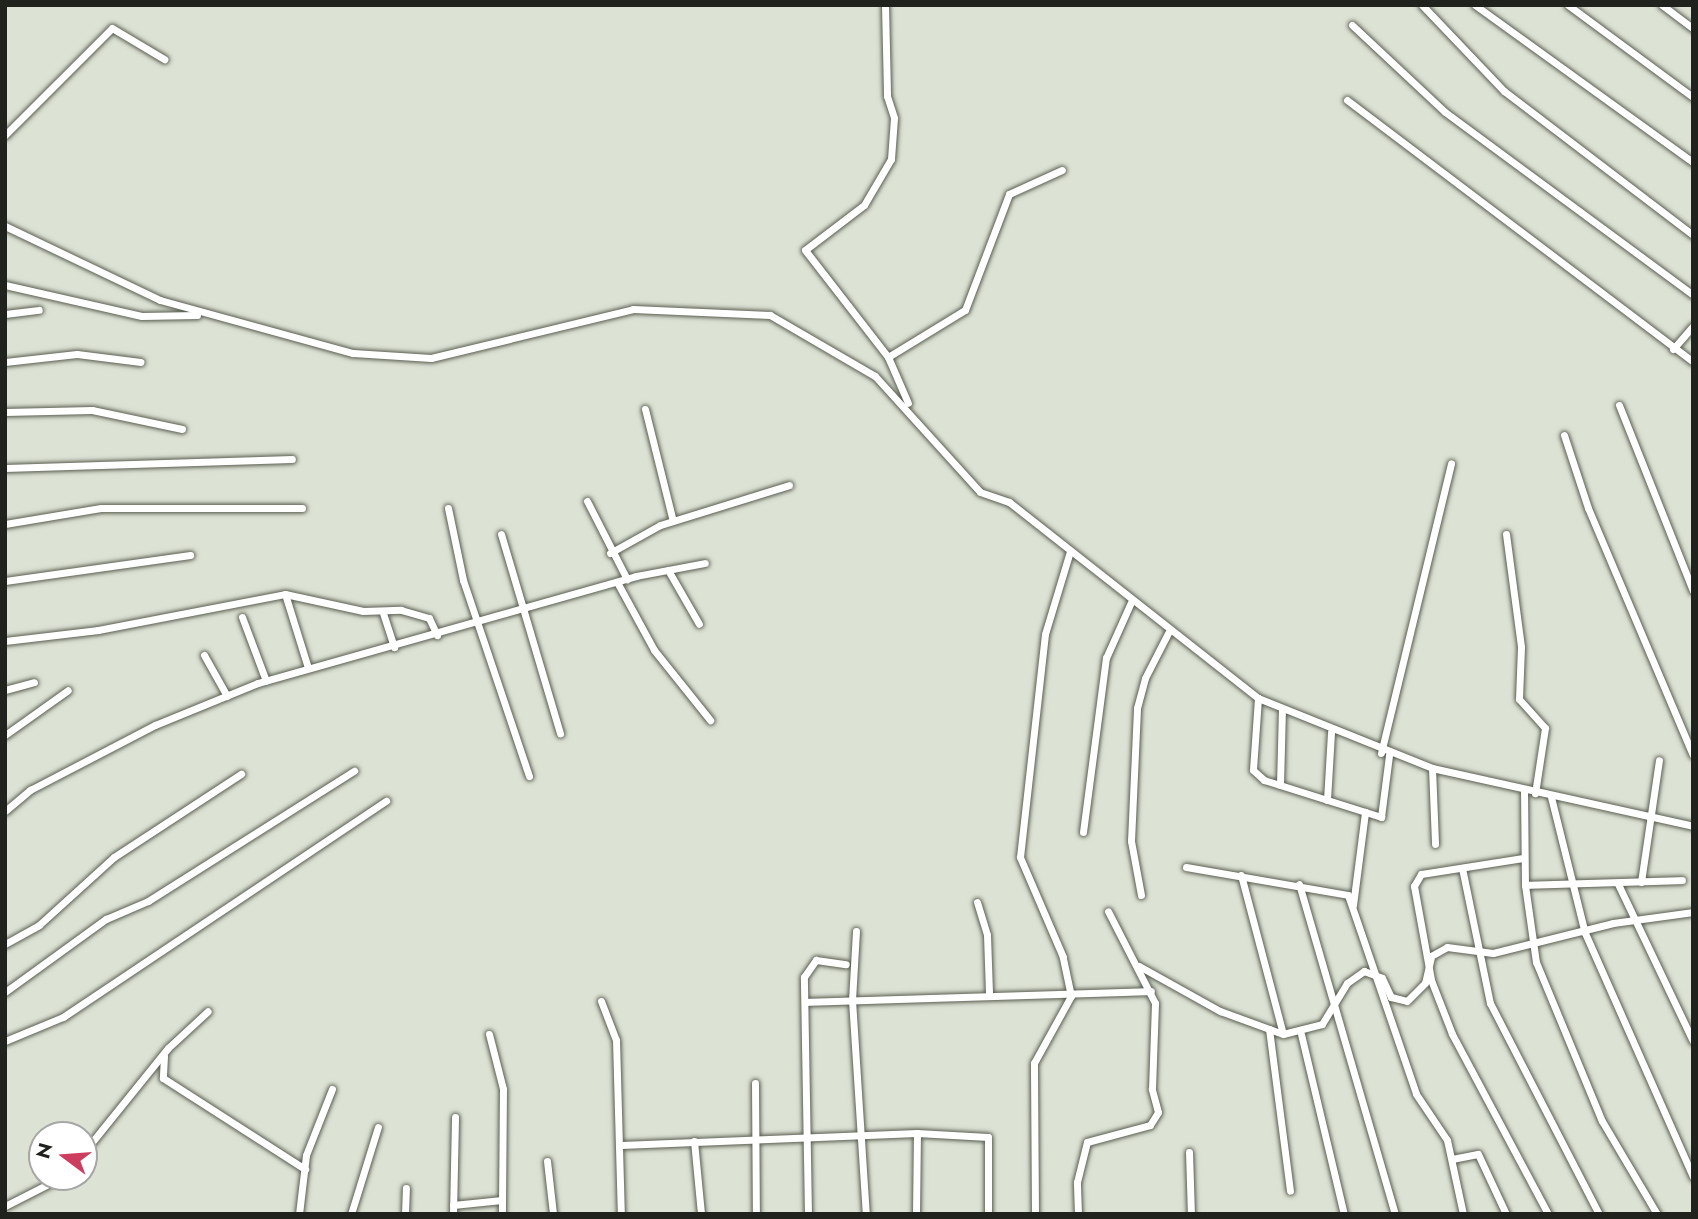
<!DOCTYPE html>
<style>
body{margin:0}
#map{position:relative;width:1698px;height:1219px;overflow:hidden;background:#dce2d4;font-family:Jost,sans-serif}
div>[style]{position:absolute}
[style*='--x']{left:calc(var(--x)*1px);top:calc(var(--y)*1px);width:calc(var(--w)*1px);rotate:calc(var(--a)*1deg)}
.roads{filter:drop-shadow(0 0 2px #595e51) drop-shadow(0 0 2px #595e51)}
.street>*{height:7px;margin:-3.5px;padding:0 3.5px;transform-origin:3.5px;border-radius:3.5px;background:#fff}
span{translate:-50% -50%;white-space:nowrap;text-align:center;line-height:1.15;-webkit-text-stroke:5px #fff;paint-order:stroke}
.frame{position:absolute;inset:0;border:7px solid #20221d;pointer-events:none}
.north{position:absolute;left:28px;top:1121px;width:70px;height:70px;box-sizing:border-box;background:#fff;border:2px solid #a6a7a5;border-radius:50%;rotate:286deg;font-size:19px;font-weight:700;line-height:28px;text-align:center;color:#20221d}
.north::after{content:'';display:block;margin:auto;width:24px;height:32px;background:#cc3d5f;clip-path:polygon(50% 0,100% 100%,50% 72%,0 100%)}
</style>
<div id="map">
<div class="roads">
<div class="street">
<div style="--x:885;--y:5;--w:91;--a:88.7"></div>
<div style="--x:887;--y:96;--w:23;--a:72"></div>
<div style="--x:894;--y:118;--w:41;--a:94.2"></div>
<div style="--x:891;--y:159;--w:53;--a:120.4"></div>
<div style="--x:864;--y:205;--w:74;--a:142.7"></div>
<div style="--x:805;--y:250;--w:135;--a:52.2"></div>
<div style="--x:888;--y:357;--w:50;--a:66.5"></div>
<div style="--x:1422;--y:5;--w:119;--a:46.4"></div>
<div style="--x:1504;--y:91;--w:238;--a:37.3"></div>
<div style="--x:1475;--y:5;--w:269;--a:35.8"></div>
<div style="--x:1568;--y:5;--w:155;--a:36.4"></div>
<div style="--x:1662;--y:5;--w:39;--a:37"></div>
<div style="--x:1352;--y:25;--w:127;--a:43.1"></div>
<div style="--x:1445;--y:112;--w:308;--a:36.4"></div>
<div style="--x:1347;--y:100;--w:434;--a:37.1"></div>
<div style="--x:5;--y:135;--w:151;--a:-45"></div>
<div style="--x:112;--y:28;--w:61;--a:30.8"></div>
<div style="--x:5;--y:226;--w:172;--a:25.5"></div>
<div style="--x:160;--y:300;--w:200;--a:15.4"></div>
<div style="--x:353;--y:353;--w:78;--a:3.7"></div>
<div style="--x:431;--y:358;--w:208;--a:-13.6"></div>
<div style="--x:633;--y:309;--w:137;--a:2.5"></div>
<div style="--x:770;--y:315;--w:121;--a:30.2"></div>
<div style="--x:875;--y:376;--w:156;--a:47.8"></div>
<div style="--x:980;--y:492;--w:31;--a:19"></div>
<div style="--x:1009;--y:502;--w:317;--a:38.2"></div>
<div style="--x:1258;--y:698;--w:188;--a:21.9"></div>
<div style="--x:1432;--y:768;--w:267;--a:12.5"></div>
<div style="--x:5;--y:285;--w:140;--a:12.8"></div>
<div style="--x:142;--y:316;--w:55;--a:-1"></div>
<div style="--x:5;--y:314;--w:34;--a:-7"></div>
<div style="--x:1673;--y:349;--w:30;--a:-49"></div>
<div style="--x:888;--y:357;--w:90;--a:-31.4"></div>
<div style="--x:965;--y:310;--w:124;--a:-69.2"></div>
<div style="--x:1009;--y:194;--w:58;--a:-24.4"></div>
<div style="--x:5;--y:362;--w:72;--a:-6.3"></div>
<div style="--x:77;--y:354;--w:64;--a:7.1"></div>
<div style="--x:1619;--y:405;--w:200;--a:68.3"></div>
<div style="--x:645;--y:409;--w:115;--a:76"></div>
<div style="--x:5;--y:412;--w:87;--a:-1.3"></div>
<div style="--x:92;--y:410;--w:92;--a:11.9"></div>
<div style="--x:1564;--y:435;--w:77;--a:71.8"></div>
<div style="--x:1588;--y:508;--w:268;--a:67"></div>
<div style="--x:5;--y:468;--w:287;--a:-1.8"></div>
<div style="--x:587;--y:501;--w:88;--a:62.9"></div>
<div style="--x:448;--y:508;--w:74;--a:78.2"></div>
<div style="--x:463;--y:580;--w:207;--a:71.4"></div>
<div style="--x:5;--y:524;--w:97;--a:-9.5"></div>
<div style="--x:101;--y:508;--w:201;--a:0"></div>
<div style="--x:501;--y:534;--w:208;--a:73.5"></div>
<div style="--x:1506;--y:534;--w:114;--a:82.4"></div>
<div style="--x:1521;--y:647;--w:52;--a:92.2"></div>
<div style="--x:1519;--y:699;--w:39;--a:48"></div>
<div style="--x:1545;--y:728;--w:66;--a:98.7"></div>
<div style="--x:610;--y:553;--w:57;--a:-29.2"></div>
<div style="--x:660;--y:525;--w:135;--a:-17.2"></div>
<div style="--x:668;--y:570;--w:62;--a:60.1"></div>
<div style="--x:5;--y:581;--w:187;--a:-8"></div>
<div style="--x:617;--y:582;--w:77;--a:61.4"></div>
<div style="--x:654;--y:650;--w:90;--a:51.3"></div>
<div style="--x:285;--y:594;--w:77;--a:72.7"></div>
<div style="--x:383;--y:613;--w:36;--a:72"></div>
<div style="--x:242;--y:617;--w:68;--a:69.4"></div>
<div style="--x:5;--y:641;--w:94;--a:-6.7"></div>
<div style="--x:98;--y:630;--w:190;--a:-10.9"></div>
<div style="--x:285;--y:594;--w:80;--a:12.3"></div>
<div style="--x:363;--y:611;--w:38;--a:-2"></div>
<div style="--x:401;--y:610;--w:29;--a:16"></div>
<div style="--x:429;--y:618;--w:19;--a:65"></div>
<div style="--x:204;--y:655;--w:47;--a:60.7"></div>
<div style="--x:5;--y:690;--w:30;--a:-15"></div>
<div style="--x:1258;--y:698;--w:72;--a:94"></div>
<div style="--x:1253;--y:770;--w:15;--a:42"></div>
<div style="--x:1264;--y:780;--w:123;--a:17.5"></div>
<div style="--x:1381;--y:817;--w:63;--a:-82.6"></div>
<div style="--x:5;--y:735;--w:77;--a:-35.5"></div>
<div style="--x:1381;--y:753;--w:298;--a:-76.4"></div>
<div style="--x:1432;--y:768;--w:76;--a:87.7"></div>
<div style="--x:1280;--y:785;--w:75;--a:-88.5"></div>
<div style="--x:1524;--y:790;--w:95;--a:89.4"></div>
<div style="--x:1525;--y:885;--w:78;--a:81.9"></div>
<div style="--x:1536;--y:962;--w:172;--a:67.5"></div>
<div style="--x:1602;--y:1121;--w:108;--a:59.4"></div>
<div style="--x:1551;--y:797;--w:140;--a:76"></div>
<div style="--x:1585;--y:933;--w:267;--a:66.1"></div>
<div style="--x:1327;--y:800;--w:68;--a:-86.6"></div>
<div style="--x:5;--y:811;--w:33;--a:-40"></div>
<div style="--x:30;--y:790;--w:141;--a:-27.5"></div>
<div style="--x:155;--y:725;--w:111;--a:-22.2"></div>
<div style="--x:258;--y:683;--w:393;--a:-15.8"></div>
<div style="--x:636;--y:576;--w:70;--a:-10.7"></div>
<div style="--x:1083;--y:832;--w:176;--a:-82.5"></div>
<div style="--x:1106;--y:658;--w:61;--a:-65.9"></div>
<div style="--x:1523;--y:858;--w:103;--a:171.1"></div>
<div style="--x:1421;--y:874;--w:14;--a:120"></div>
<div style="--x:1414;--y:886;--w:96;--a:79.7"></div>
<div style="--x:1431;--y:980;--w:58;--a:68.7"></div>
<div style="--x:1452;--y:1034;--w:204;--a:61.9"></div>
<div style="--x:1186;--y:867;--w:164;--a:9.8"></div>
<div style="--x:1348;--y:895;--w:210;--a:71.1"></div>
<div style="--x:1416;--y:1094;--w:55;--a:56"></div>
<div style="--x:1447;--y:1140;--w:76;--a:77.8"></div>
<div style="--x:1462;--y:868;--w:138;--a:78.3"></div>
<div style="--x:1490;--y:1003;--w:237;--a:62.7"></div>
<div style="--x:1241;--y:875;--w:164;--a:75.2"></div>
<div style="--x:1283;--y:1034;--w:40;--a:-14.4"></div>
<div style="--x:1322;--y:1024;--w:48;--a:-58.6"></div>
<div style="--x:1347;--y:983;--w:21;--a:-35"></div>
<div style="--x:1364;--y:971;--w:19;--a:21"></div>
<div style="--x:1382;--y:978;--w:21;--a:65"></div>
<div style="--x:1391;--y:997;--w:16;--a:14"></div>
<div style="--x:1407;--y:1001;--w:25;--a:-45"></div>
<div style="--x:1425;--y:983;--w:28;--a:-77"></div>
<div style="--x:1431;--y:956;--w:18;--a:-29"></div>
<div style="--x:1447;--y:947;--w:46;--a:7.4"></div>
<div style="--x:1493;--y:953;--w:124;--a:-14"></div>
<div style="--x:1613;--y:923;--w:81;--a:-7.8"></div>
<div style="--x:1641;--y:882;--w:123;--a:-81.6"></div>
<div style="--x:1299;--y:884;--w:344;--a:73.8"></div>
<div style="--x:1618;--y:884;--w:174;--a:64.5"></div>
<div style="--x:1525;--y:885;--w:157;--a:-1.8"></div>
<div style="--x:1141;--y:895;--w:55;--a:-100.5"></div>
<div style="--x:1131;--y:841;--w:133;--a:-87.4"></div>
<div style="--x:1137;--y:708;--w:31;--a:-75"></div>
<div style="--x:1145;--y:678;--w:51;--a:-62.9"></div>
<div style="--x:977;--y:902;--w:34;--a:73"></div>
<div style="--x:987;--y:935;--w:58;--a:88"></div>
<div style="--x:1353;--y:905;--w:94;--a:-82.6"></div>
<div style="--x:856;--y:931;--w:69;--a:93.3"></div>
<div style="--x:852;--y:1000;--w:214;--a:86.3"></div>
<div style="--x:5;--y:944;--w:39;--a:-29"></div>
<div style="--x:39;--y:925;--w:101;--a:-42.2"></div>
<div style="--x:114;--y:857;--w:152;--a:-33.2"></div>
<div style="--x:1139;--y:966;--w:93;--a:29.1"></div>
<div style="--x:1220;--y:1011;--w:67;--a:20.1"></div>
<div style="--x:5;--y:992;--w:125;--a:-35.9"></div>
<div style="--x:106;--y:919;--w:46;--a:-23.2"></div>
<div style="--x:148;--y:901;--w:244;--a:-32.3"></div>
<div style="--x:601;--y:1001;--w:42;--a:69"></div>
<div style="--x:616;--y:1040;--w:174;--a:88.4"></div>
<div style="--x:806;--y:1002;--w:345;--a:-1.8"></div>
<div style="--x:1269;--y:1029;--w:163;--a:82.6"></div>
<div style="--x:489;--y:1034;--w:57;--a:75.7"></div>
<div style="--x:503;--y:1089;--w:125;--a:90.5"></div>
<div style="--x:1301;--y:1034;--w:185;--a:76.6"></div>
<div style="--x:5;--y:1041;--w:63;--a:-22.5"></div>
<div style="--x:63;--y:1017;--w:389;--a:-33.8"></div>
<div style="--x:164;--y:1056;--w:22;--a:93"></div>
<div style="--x:163;--y:1078;--w:169;--a:32.7"></div>
<div style="--x:755;--y:1083;--w:131;--a:89.6"></div>
<div style="--x:694;--y:1141;--w:73;--a:84.5"></div>
<div style="--x:621;--y:1145;--w:296;--a:-2.3"></div>
<div style="--x:917;--y:1133;--w:71;--a:3.2"></div>
<div style="--x:988;--y:1137;--w:77;--a:90"></div>
<div style="--x:84;--y:1152;--w:134;--a:-51.1"></div>
<div style="--x:168;--y:1048;--w:54;--a:-42.8"></div>
<div style="--x:1189;--y:1152;--w:62;--a:88.2"></div>
<div style="--x:1452;--y:1159;--w:26;--a:-11"></div>
<div style="--x:1478;--y:1154;--w:66;--a:65"></div>
<div style="--x:547;--y:1161;--w:53;--a:83.5"></div>
<div style="--x:453;--y:1205;--w:49;--a:-5.8"></div>
<div style="--x:5;--y:1206;--w:64;--a:-27"></div>
<div style="--x:299;--y:1214;--w:59;--a:-83.2"></div>
<div style="--x:306;--y:1155;--w:71;--a:-68.5"></div>
<div style="--x:351;--y:1214;--w:91;--a:-72.8"></div>
<div style="--x:405;--y:1214;--w:26;--a:-88"></div>
<div style="--x:453;--y:1214;--w:97;--a:-88.8"></div>
<div style="--x:808;--y:1214;--w:237;--a:-91"></div>
<div style="--x:804;--y:977;--w:21;--a:-55"></div>
<div style="--x:816;--y:960;--w:30;--a:8"></div>
<div style="--x:916;--y:1214;--w:81;--a:-89.3"></div>
<div style="--x:1035;--y:1214;--w:151;--a:-90.4"></div>
<div style="--x:1034;--y:1063;--w:77;--a:-61.1"></div>
<div style="--x:1071;--y:996;--w:40;--a:-102"></div>
<div style="--x:1063;--y:957;--w:109;--a:-113.3"></div>
<div style="--x:1020;--y:857;--w:224;--a:-83.6"></div>
<div style="--x:1045;--y:634;--w:87;--a:-73.2"></div>
<div style="--x:1078;--y:1214;--w:32;--a:-92"></div>
<div style="--x:1077;--y:1182;--w:41;--a:-76"></div>
<div style="--x:1087;--y:1142;--w:65;--a:-15.1"></div>
<div style="--x:1150;--y:1125;--w:15;--a:-58"></div>
<div style="--x:1158;--y:1112;--w:24;--a:-105"></div>
<div style="--x:1152;--y:1089;--w:86;--a:-88"></div>
<div style="--x:1155;--y:1003;--w:103;--a:-117.1"></div>
</div>
</div>
<div class="frame"></div>
<div class="north">N</div>
</div>
